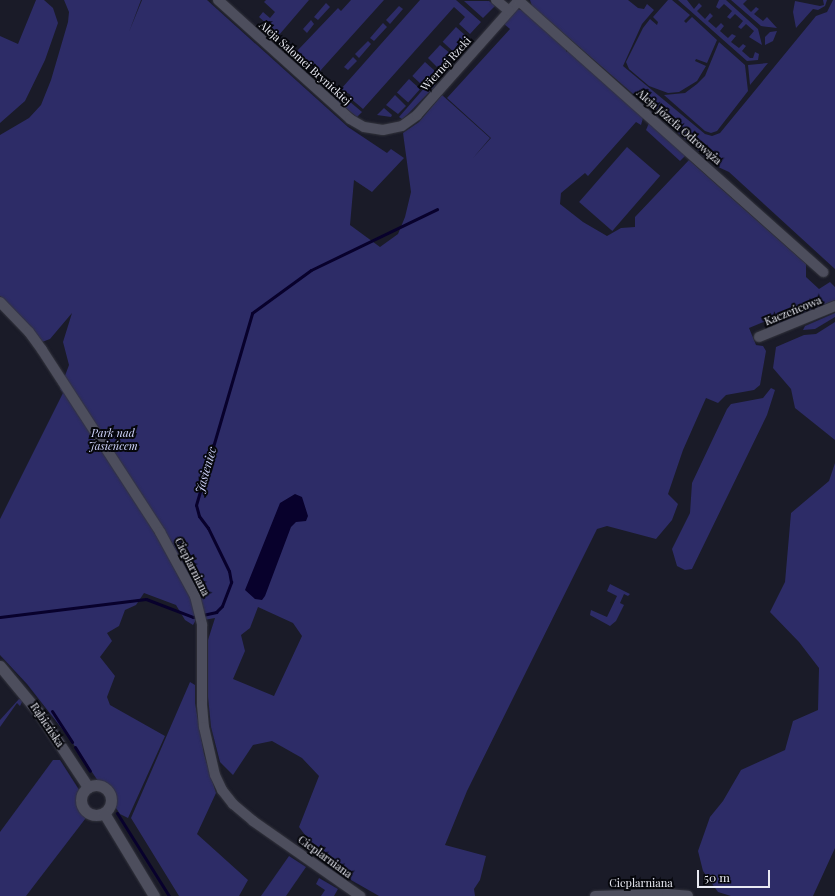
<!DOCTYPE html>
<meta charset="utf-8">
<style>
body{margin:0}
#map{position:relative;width:835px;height:896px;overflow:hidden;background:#1a1b28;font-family:"Playfair Display",serif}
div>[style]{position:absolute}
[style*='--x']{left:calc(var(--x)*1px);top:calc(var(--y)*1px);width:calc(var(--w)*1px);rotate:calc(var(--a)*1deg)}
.green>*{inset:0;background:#2d2c67;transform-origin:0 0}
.water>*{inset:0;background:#08012c}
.stream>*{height:3px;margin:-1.5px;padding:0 1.5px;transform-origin:1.5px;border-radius:1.5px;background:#08012c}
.roads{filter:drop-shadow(0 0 1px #33343d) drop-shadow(0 0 1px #33343d)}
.minor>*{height:10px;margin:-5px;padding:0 5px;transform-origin:5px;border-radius:5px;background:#4d4e5d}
.tertiary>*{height:11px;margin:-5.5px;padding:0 5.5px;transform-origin:5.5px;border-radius:5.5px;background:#4d4e5d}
.tertiary>.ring{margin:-5.5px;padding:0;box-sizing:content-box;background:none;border:11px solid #4d4e5d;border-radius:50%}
span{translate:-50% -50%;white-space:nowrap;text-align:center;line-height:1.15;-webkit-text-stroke:4px #06070c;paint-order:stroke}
.street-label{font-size:11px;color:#e9eaf3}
.park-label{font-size:11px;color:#d0d5fc;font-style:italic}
.water-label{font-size:12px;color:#ccd1f8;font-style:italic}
.scale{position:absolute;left:697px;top:870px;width:73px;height:18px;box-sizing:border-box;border:2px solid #e9eaf3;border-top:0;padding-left:5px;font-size:12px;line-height:14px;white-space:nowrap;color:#e9eaf3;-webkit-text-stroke:3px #06070c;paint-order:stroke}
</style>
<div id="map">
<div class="green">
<div style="clip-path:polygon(36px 0,44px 0,53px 8px,58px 23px,45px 60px,25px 101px,0 123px,0 36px,18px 44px)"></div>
<div style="clip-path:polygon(evenodd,64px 0,141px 0,129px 32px,142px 0,207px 0,348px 127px,387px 153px,391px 149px,404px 158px,372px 192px,354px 180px,350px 225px,380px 247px,398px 234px,405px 217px,411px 192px,403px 133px,419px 122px,442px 95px,490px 138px,473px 158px,491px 138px,447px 98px,510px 29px,504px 24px,517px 9px,525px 11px,566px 48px,566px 52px,568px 50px,643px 118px,641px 125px,636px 122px,588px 176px,585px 173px,561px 193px,560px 204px,583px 222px,607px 236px,621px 228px,635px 227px,635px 217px,689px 160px,806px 264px,806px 277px,819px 289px,830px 282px,835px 287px,835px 300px,775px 325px,766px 321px,749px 328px,756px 345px,763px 346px,766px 351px,760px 385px,754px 390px,726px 395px,718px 403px,706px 398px,683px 450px,668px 494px,678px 504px,672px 520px,656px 539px,607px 526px,597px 529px,467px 791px,445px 845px,486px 856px,480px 880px,474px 889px,475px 896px,379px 896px,330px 868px,299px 827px,319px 776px,302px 758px,272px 741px,253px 745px,233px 775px,220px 762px,211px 727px,208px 697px,208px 640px,215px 618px,204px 620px,202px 609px,193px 625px,185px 620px,176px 605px,144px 593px,136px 605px,125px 610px,119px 626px,107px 633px,112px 641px,100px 657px,115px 676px,107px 697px,110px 705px,165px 736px,128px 818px,120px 814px,70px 739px,27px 684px,0 655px,0 519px,63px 393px,60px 389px,69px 365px,63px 342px,72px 313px,50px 339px,42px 342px,0 296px,0 135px,29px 118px,41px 105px,51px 80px,68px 22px,69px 12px,64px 0,138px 506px,183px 568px,172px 561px,138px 506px,64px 0,258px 607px,293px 623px,302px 636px,274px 696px,233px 679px,245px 651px,241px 635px,250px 628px,258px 607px)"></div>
<div style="clip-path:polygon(266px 0,309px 0,279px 35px,259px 17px,263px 12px,270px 18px,275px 12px,264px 2px)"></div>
<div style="clip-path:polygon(351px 0,384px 0,320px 71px,297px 51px,338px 8px,341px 11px)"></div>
<div style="clip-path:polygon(420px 0,456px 0,481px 22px,470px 34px,459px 24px,465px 17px,454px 7px,363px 109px,349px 97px,351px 95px,341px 89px)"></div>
<div style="clip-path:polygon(530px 0,628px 0,638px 8px,644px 9px,647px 4px,654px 10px,642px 24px,623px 66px,705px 134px,712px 136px,720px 133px,816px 16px,827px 12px,833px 0,835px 0,835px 269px,729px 172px,716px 166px,532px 6px)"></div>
<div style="clip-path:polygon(668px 0,672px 0,690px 15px,684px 21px,686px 23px,692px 17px,717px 40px,707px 63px,696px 59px,695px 61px,706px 66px,697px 81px,679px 92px,668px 93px,649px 86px,629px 69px,626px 62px,643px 28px,650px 19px,657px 25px,658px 22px,653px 17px)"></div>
<div style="clip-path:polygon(678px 0,687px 0,694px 9px,699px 3px,702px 6px,697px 11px,705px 19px,710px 13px,713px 16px,708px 21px,716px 28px,721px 23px,724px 26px,720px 31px,728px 38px,732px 34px,736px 36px,731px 42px,739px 48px,743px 44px,746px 46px,742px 51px,750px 58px,753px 58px,755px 52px,759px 54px,758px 60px,747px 61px)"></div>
<div style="clip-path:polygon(719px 0,726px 0,758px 29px,762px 45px,749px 37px,754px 31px,746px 24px,741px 29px,738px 27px,743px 21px,735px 14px,730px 19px,727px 17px,732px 11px,724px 4px,719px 9px,716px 7px)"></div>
<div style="clip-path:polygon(731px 0,747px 0,743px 4px,751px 12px,756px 7px,759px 9px,754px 14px,763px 21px,767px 17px,777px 28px,761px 26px)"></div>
<div style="clip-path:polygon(823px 0,827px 0,825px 6px,818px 10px,813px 9px,796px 28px,793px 12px,795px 1px,820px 6px,824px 5px)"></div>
<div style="clip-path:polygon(464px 1px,489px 1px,495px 6px,483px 18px)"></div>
<div style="clip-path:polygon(326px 3px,330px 7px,318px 20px,314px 17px)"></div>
<div style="clip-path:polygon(399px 6px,403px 9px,390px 24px,386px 20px)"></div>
<div style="clip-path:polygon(311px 20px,314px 24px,307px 33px,303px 29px)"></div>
<div style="clip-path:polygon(383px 23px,387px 27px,374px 41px,370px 38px)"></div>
<div style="left:456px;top:27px;width:15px;height:20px;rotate:42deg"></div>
<div style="clip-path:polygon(777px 31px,773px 41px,765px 45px,765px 37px,770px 32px)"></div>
<div style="clip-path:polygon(368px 41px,371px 44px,359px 58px,355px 54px)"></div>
<div style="clip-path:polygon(719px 42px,745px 65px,748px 91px,717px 131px,711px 133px,705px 131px,664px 95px,685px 93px,697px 84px,705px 76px)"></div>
<div style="clip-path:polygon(440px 45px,451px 54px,439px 69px,428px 58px)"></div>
<div style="clip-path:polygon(353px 57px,357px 61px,348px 70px,344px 67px)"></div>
<div style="left:425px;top:62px;width:15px;height:19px;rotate:42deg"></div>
<div style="clip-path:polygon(768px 63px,750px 85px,748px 65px)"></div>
<div style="clip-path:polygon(433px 78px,436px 81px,435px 86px,408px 114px,402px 119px,399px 117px)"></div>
<div style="left:409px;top:79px;width:15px;height:18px;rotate:42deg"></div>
<div style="clip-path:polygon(337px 91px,362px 112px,357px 117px,337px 101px)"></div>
<div style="clip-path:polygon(395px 95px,406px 106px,398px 114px,386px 105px)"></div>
<div style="clip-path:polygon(384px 108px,392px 115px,391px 117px,377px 115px)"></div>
<div style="clip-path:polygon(649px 123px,686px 155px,680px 161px,646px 130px)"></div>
<div style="left:627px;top:147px;width:44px;height:73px;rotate:41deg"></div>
<div style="clip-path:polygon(835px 313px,835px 317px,815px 329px,803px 330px,805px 326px)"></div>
<div style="clip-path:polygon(835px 322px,835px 440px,795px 408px,791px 389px,773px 368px,776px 347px,804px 335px,816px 334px)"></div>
<div style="clip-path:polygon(771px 388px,775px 390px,767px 415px,692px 569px,685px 570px,677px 566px,672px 549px,690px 513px,692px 483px,727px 409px,731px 404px,763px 398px)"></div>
<div style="clip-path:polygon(835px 463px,835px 848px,813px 896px,731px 896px,718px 892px,703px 871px,698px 851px,710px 817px,723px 801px,741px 770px,785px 750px,793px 721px,818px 710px,819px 668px,799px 642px,770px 612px,785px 582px,791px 513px,829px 481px)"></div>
<div style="clip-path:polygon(610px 584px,630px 594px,628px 596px,624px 594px,620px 603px,624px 605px,616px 621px,610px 626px,590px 615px,591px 610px,607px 617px,617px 596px,607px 591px)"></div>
<div style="clip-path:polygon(190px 682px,195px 685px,195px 703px,204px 754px,216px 793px,197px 834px,248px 880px,239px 896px,179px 896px,131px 818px)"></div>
<div style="clip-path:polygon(19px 699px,23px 700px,20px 706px,17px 703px,0 727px,0 720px)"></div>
<div style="clip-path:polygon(53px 760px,60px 760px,92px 810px,26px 896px,0 896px,0 832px)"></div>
<div style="clip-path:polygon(289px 856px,306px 867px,286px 896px,261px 896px)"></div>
<div style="clip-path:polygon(319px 878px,338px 889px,334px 896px,321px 896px,325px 890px,316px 884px)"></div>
</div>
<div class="water">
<div style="clip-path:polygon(295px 494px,302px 497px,308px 516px,306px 521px,296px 522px,291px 527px,265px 596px,262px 600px,255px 599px,245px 590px,280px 503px)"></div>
</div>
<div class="stream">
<div style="--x:0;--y:617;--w:147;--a:-7"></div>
<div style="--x:146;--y:599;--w:50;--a:21"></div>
<div style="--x:193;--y:617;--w:24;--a:-12"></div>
<div style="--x:216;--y:612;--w:8;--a:-45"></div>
<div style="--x:222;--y:606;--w:26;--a:-69"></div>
<div style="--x:231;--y:582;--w:11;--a:-100"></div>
<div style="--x:229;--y:571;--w:48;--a:-116"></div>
<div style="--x:208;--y:528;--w:15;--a:-127"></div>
<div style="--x:199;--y:516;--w:11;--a:-105"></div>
<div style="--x:196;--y:505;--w:200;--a:-73.7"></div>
<div style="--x:252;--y:313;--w:73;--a:-36.1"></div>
<div style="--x:311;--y:270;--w:140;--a:-25.8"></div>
<div style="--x:52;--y:711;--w:37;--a:57"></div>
<div style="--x:75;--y:747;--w:28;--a:58"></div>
<div style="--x:117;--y:813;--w:98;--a:57.9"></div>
</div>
<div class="roads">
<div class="minor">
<div style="--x:218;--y:0;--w:178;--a:42"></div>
<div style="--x:350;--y:119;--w:16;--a:30"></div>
<div style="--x:364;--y:127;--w:19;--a:9"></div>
<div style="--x:383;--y:130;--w:19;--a:-12"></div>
<div style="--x:402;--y:126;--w:19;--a:-36"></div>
<div style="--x:417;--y:115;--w:154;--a:-48.4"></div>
<div style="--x:496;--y:0;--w:17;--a:40"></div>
<div style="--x:518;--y:0;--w:409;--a:41.7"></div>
<div style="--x:0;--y:302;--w:42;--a:46"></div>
<div style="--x:29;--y:332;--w:22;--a:54"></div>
<div style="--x:42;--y:350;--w:217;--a:57"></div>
<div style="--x:160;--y:532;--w:73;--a:61.3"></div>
<div style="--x:195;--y:596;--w:30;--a:76"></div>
<div style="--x:202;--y:625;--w:80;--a:90"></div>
<div style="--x:202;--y:705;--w:22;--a:85"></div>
<div style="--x:204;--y:727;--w:49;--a:77.1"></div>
<div style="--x:215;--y:775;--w:17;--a:65"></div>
<div style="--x:222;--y:790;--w:18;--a:52"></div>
<div style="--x:233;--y:804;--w:26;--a:40"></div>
<div style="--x:253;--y:821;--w:131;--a:35"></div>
<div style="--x:759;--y:337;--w:82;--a:-22.2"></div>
<div style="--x:595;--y:896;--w:72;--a:-1.6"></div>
<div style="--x:667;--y:894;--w:21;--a:5"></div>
</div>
<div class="tertiary">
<div style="--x:0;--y:666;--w:61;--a:50.3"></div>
<div style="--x:39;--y:713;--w:89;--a:56.5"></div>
<div class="ring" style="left:81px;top:785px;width:19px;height:19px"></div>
<div style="--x:104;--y:813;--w:97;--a:58.9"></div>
</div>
</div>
<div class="street-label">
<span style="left:305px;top:63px;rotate:42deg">Aleja Salomei Brynickiej</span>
<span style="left:446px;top:64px;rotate:-48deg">Wiernej Rzeki</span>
<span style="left:679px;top:127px;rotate:41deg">Aleja Józefa Odrowąża</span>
<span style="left:793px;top:311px;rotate:-22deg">Kaczeńcowa</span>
<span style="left:192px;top:567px;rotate:63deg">Cieplarniana</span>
<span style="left:47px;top:725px;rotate:56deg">Rąbieńska</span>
<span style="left:325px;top:857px;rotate:36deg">Cieplarniana</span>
<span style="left:641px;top:883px">Cieplarniana</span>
</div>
<div class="park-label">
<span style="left:113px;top:440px">Park nad<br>Jasieńcem</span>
</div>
<div class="water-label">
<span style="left:206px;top:470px;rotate:-74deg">Jasieniec</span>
</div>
<div class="scale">50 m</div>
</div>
